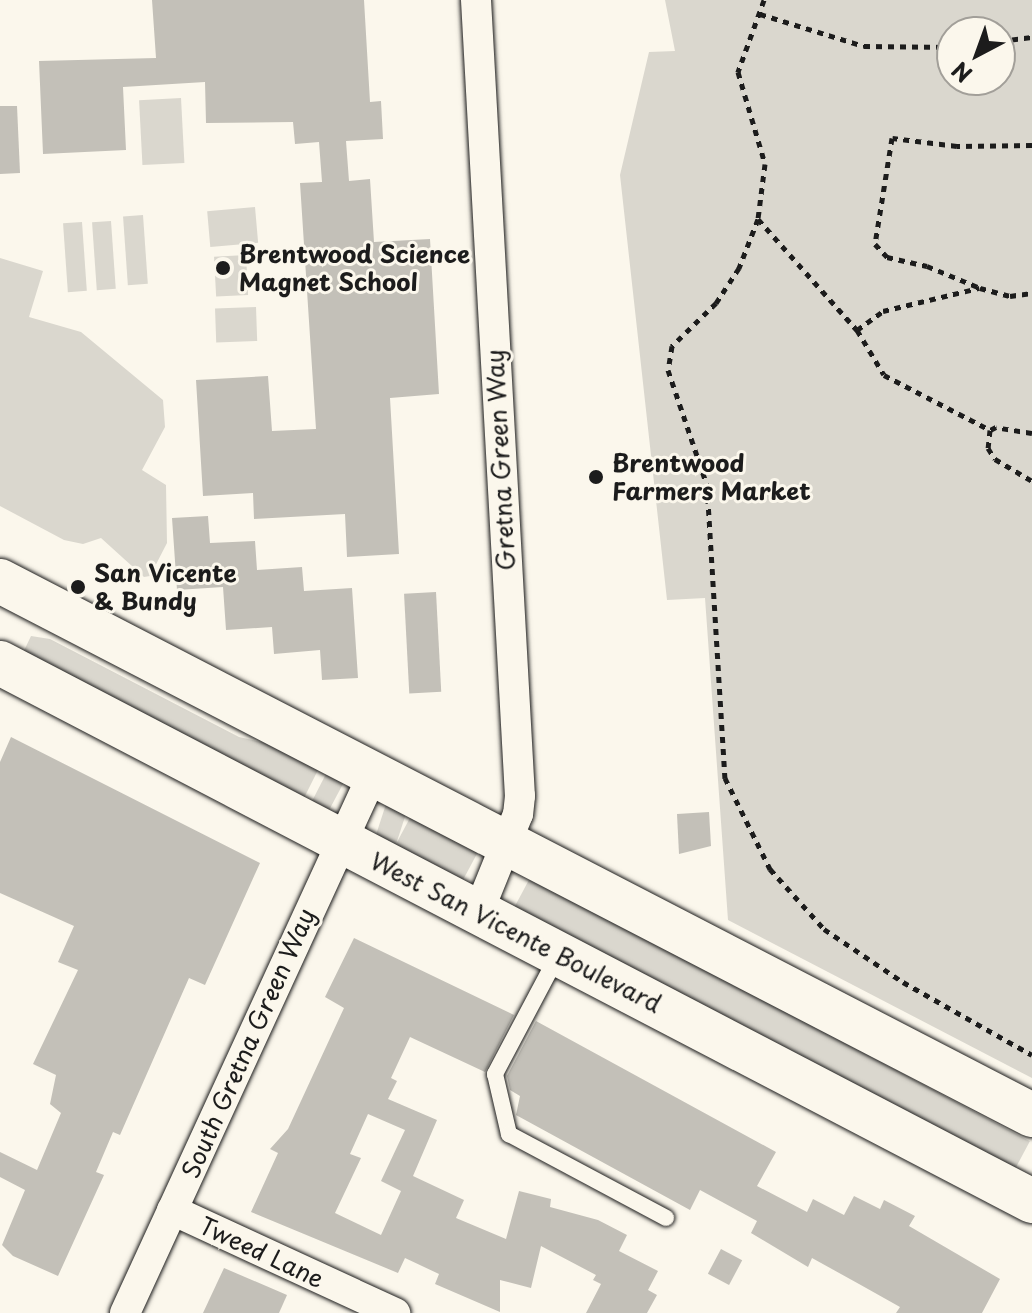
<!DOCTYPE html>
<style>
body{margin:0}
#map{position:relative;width:1032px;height:1313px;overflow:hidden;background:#fbf7ec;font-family:"Playpen Sans",sans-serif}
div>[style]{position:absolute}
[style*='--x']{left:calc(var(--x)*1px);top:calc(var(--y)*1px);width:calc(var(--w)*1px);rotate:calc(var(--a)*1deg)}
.green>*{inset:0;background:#dad7ce;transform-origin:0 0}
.building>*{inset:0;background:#c3c0b8;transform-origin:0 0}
.path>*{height:5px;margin-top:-2.5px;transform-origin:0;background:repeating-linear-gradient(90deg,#1c1c1c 0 6px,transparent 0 12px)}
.roads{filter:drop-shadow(0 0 2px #1c1c1c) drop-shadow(0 0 2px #1c1c1c)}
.service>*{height:16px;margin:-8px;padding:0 8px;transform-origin:8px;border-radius:8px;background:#fbf7ec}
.minor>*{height:30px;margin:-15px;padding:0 15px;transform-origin:15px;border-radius:15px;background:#fbf7ec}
.secondary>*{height:44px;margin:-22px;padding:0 22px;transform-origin:22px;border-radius:22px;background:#fbf7ec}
.dots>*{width:22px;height:22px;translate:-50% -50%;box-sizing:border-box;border:4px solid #fbf7ec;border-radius:50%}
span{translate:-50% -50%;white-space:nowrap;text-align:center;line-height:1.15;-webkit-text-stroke:6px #fbf7ec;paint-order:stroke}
.poi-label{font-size:24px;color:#1c1c1c;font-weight:700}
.left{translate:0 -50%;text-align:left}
.street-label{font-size:24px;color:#1c1c1c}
.north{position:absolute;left:936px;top:16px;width:80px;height:80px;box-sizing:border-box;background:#fbf7ec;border:2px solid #a29f99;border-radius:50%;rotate:221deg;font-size:22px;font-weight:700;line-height:32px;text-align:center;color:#1c1c1c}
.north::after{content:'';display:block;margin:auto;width:28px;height:36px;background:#1c1c1c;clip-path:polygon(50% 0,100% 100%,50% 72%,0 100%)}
</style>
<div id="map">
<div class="green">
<div style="clip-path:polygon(evenodd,665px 0,1032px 0,1032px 1078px,728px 920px,705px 598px,667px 600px,620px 175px,649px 52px,675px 51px,665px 0,952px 32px,1000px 32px,1000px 80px,952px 80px,952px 32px)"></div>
<div style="left:181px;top:98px;width:65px;height:42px;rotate:87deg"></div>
<div style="left:255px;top:207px;width:36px;height:48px;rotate:85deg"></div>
<div style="left:143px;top:215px;width:69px;height:20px;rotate:86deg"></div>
<div style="left:111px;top:221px;width:68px;height:19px;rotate:86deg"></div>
<div style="left:82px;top:222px;width:69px;height:19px;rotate:86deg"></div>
<div style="left:246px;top:255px;width:40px;height:32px;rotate:87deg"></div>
<div style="clip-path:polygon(0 258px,43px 271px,29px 317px,81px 332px,163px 400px,165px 427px,142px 470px,166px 485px,167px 543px,150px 576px,144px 577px,101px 538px,83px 544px,64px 540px,0 506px)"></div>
<div style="left:256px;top:307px;width:34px;height:41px;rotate:88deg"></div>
<div style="clip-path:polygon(31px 636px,50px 639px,239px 737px,279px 746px,320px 766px,301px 804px,21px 657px)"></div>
<div style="clip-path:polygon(328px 770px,344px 782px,327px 814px,309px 807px)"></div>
<div style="left:386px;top:804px;width:22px;height:38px;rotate:18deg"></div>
<div style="left:412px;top:814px;width:76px;height:42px;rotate:28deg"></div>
<div style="left:531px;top:876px;width:565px;height:42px;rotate:28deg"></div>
</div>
<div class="building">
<div style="clip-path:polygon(152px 0,364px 0,370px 102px,381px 101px,383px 139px,346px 141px,349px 181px,370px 179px,374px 242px,430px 239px,439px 394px,390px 398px,399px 554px,347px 557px,345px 514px,254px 519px,253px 493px,203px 496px,196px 380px,268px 376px,272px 431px,316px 429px,300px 183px,322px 182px,319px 142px,295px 144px,293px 122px,206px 123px,205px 82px,123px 87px,126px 150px,43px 154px,39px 61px,156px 58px)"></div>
<div style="clip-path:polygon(0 106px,17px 106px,20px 173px,0 174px)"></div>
<div style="clip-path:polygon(208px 516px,210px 543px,255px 541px,257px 570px,302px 567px,304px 591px,352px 588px,358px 678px,322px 680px,320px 650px,274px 654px,272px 627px,226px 630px,223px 587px,177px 590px,172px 518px)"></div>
<div style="left:436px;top:592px;width:100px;height:32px;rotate:87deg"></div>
<div style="clip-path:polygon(11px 737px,260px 863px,205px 985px,189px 978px,120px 1135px,113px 1132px,96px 1172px,104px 1175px,58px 1276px,13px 1256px,2px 1245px,25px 1190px,0 1177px,0 1152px,37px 1170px,61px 1113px,50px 1104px,56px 1075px,33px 1064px,78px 970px,58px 962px,74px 926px,0 893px,0 762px)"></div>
<div style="clip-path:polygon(709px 812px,711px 846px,679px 854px,677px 814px)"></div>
<div style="clip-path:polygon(evenodd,354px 938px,514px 1015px,485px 1072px,410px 1037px,391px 1078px,397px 1081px,388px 1099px,437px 1120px,413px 1176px,464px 1200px,456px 1218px,506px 1239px,519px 1191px,551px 1199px,550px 1207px,598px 1220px,627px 1235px,619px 1251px,658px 1271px,648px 1290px,657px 1295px,647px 1313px,586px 1313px,601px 1284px,593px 1280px,596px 1275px,541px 1246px,531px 1288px,500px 1280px,500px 1312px,435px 1284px,439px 1274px,405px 1258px,398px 1273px,251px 1212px,278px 1153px,270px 1149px,288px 1129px,344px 1008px,325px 997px,354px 938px,368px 1114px,405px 1130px,381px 1181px,401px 1191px,381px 1235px,335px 1213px,361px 1158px,350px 1154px,368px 1114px)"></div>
<div style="clip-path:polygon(536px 1021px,776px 1152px,757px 1186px,807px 1212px,813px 1199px,844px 1215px,854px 1196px,880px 1209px,884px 1200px,915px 1216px,909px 1226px,1000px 1279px,982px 1313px,896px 1313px,900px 1307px,859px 1284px,812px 1258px,808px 1267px,751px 1233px,757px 1221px,700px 1190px,690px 1210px,516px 1115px,520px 1096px,510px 1090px,507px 1076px)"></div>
<div style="left:721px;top:1249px;width:24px;height:28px;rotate:28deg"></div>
<div style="clip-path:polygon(224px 1268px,287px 1295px,279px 1313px,203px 1313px)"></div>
</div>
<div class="path">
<div style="--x:764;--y:0;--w:77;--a:109.9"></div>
<div style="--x:738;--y:72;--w:96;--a:73.6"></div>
<div style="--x:765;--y:164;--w:55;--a:97.3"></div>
<div style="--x:758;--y:219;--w:53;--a:111.2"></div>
<div style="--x:739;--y:268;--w:42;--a:123.3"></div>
<div style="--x:716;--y:303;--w:62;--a:135.7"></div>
<div style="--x:672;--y:346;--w:24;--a:99"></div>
<div style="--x:668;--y:370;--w:121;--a:71.3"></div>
<div style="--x:707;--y:485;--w:294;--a:86.5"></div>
<div style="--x:725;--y:778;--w:102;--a:63.7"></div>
<div style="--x:770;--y:869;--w:81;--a:48"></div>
<div style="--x:824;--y:929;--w:95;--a:33.9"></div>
<div style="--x:903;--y:982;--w:148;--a:29.5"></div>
<div style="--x:760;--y:14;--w:109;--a:17.1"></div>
<div style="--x:864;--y:46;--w:88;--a:0.7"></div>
<div style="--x:1000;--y:41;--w:32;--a:-7"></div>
<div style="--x:1032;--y:145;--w:75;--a:179.2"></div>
<div style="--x:957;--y:146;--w:65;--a:-173"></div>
<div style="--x:892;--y:138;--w:107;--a:99.1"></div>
<div style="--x:875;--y:244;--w:18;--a:47"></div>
<div style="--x:887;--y:257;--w:41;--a:12.7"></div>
<div style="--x:927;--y:266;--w:57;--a:22.5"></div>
<div style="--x:980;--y:288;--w:31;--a:15"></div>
<div style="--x:1010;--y:296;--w:22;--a:-8"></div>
<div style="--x:758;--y:219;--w:149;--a:48.3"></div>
<div style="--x:857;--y:330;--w:52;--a:59"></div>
<div style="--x:884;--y:375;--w:119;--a:27.4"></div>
<div style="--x:857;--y:330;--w:32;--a:-36"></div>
<div style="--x:883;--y:311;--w:99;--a:-13.5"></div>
<div style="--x:1032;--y:433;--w:36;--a:-171"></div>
<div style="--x:996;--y:427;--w:7;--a:153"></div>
<div style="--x:990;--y:430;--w:18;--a:96"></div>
<div style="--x:988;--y:448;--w:13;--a:58"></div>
<div style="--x:995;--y:459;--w:43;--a:30.7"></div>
</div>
<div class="roads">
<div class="service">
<div style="--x:558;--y:955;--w:135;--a:117.9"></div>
<div style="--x:495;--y:1074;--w:62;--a:76.9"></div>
<div style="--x:509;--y:1134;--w:178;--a:28.1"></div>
</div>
<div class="minor">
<div style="--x:476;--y:0;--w:797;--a:86.84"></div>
<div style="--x:520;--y:796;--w:18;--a:96"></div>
<div style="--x:518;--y:814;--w:107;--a:112"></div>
<div style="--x:172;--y:1210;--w:246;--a:24.8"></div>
<div style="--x:125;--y:1313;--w:593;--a:-65.29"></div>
</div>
<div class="secondary">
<div style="--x:0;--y:581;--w:1162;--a:27.36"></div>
<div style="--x:0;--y:663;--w:1164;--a:27.53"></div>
</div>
</div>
<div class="dots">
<div style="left:223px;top:268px;background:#1c1c1c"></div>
<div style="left:596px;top:477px;background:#1c1c1c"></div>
<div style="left:78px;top:587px;background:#1c1c1c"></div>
</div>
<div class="poi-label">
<span class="left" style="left:239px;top:268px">Brentwood Science<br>Magnet School</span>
<span class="left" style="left:612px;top:477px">Brentwood<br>Farmers Market</span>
<span class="left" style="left:94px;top:587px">San Vicente<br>&amp; Bundy</span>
</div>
<div class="street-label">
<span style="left:500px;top:460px;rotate:-93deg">Gretna Green Way</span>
<span style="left:516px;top:932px;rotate:27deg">West San Vicente Boulevard</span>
<span style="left:248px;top:1043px;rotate:-66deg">South Gretna Green Way</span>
<span style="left:262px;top:1252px;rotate:25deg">Tweed Lane</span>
</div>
<div class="north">N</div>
</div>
